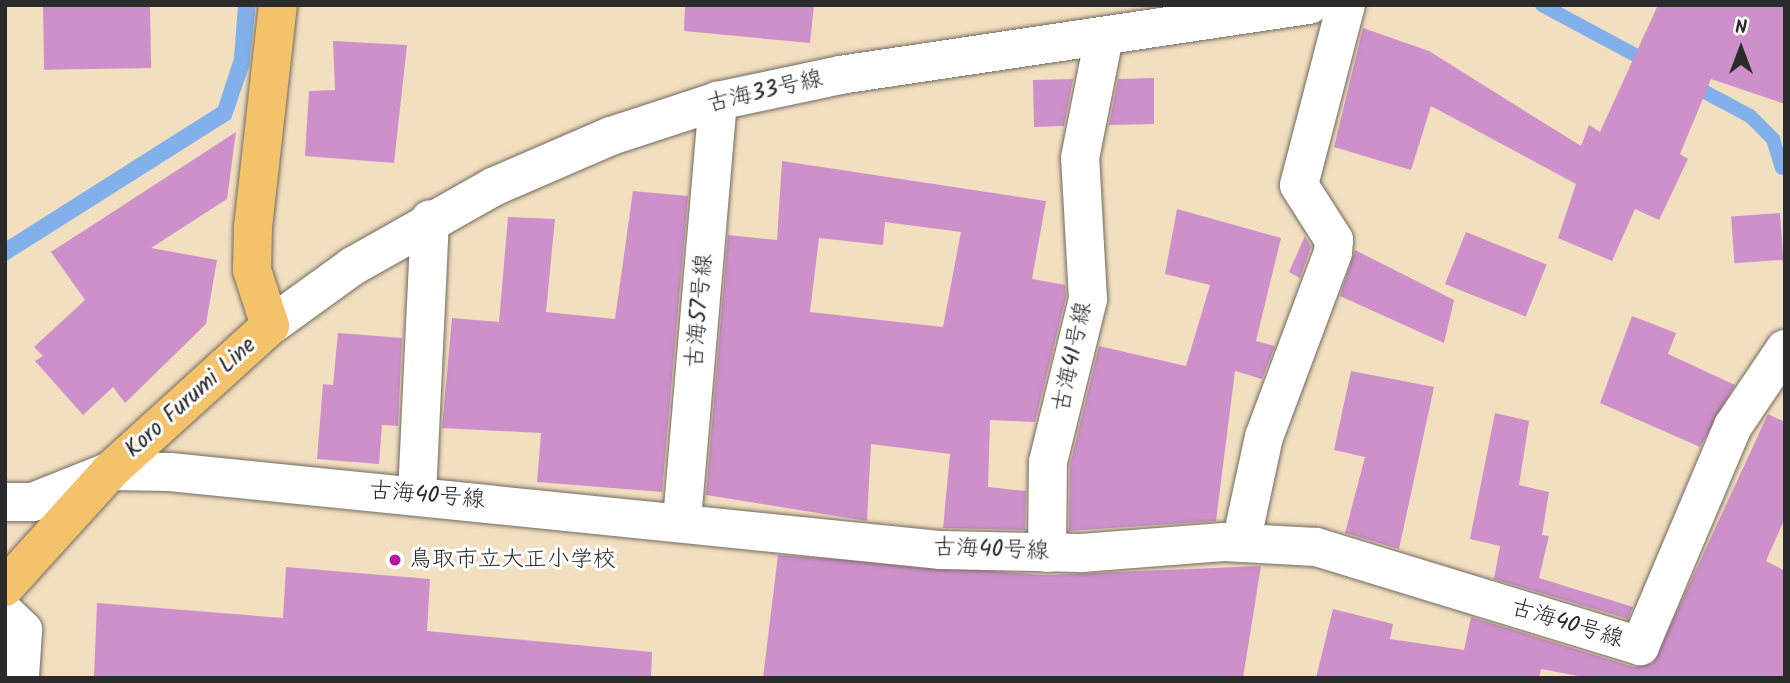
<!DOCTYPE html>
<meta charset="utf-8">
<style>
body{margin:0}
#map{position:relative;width:1790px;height:683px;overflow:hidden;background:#f2dfc0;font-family:Kalam,"Klee One",sans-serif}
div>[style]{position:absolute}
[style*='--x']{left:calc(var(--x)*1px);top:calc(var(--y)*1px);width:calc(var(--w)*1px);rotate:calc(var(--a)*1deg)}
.water>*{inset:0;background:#81b0eb}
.stream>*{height:14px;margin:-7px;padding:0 7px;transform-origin:7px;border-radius:7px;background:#81b0eb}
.building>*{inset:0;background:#ce90ca;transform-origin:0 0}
.roads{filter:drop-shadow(0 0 2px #716a5f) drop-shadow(0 0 2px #716a5f)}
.minor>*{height:38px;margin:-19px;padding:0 19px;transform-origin:19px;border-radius:19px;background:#fff}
.major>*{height:38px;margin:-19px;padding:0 19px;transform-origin:19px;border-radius:19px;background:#f4c26a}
.dots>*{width:19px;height:19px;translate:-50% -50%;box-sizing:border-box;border:4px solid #fff;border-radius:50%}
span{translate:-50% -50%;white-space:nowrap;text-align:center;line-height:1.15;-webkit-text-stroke:6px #fff;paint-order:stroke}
.street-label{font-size:23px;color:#2b2b2b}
.poi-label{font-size:23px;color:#2b2b2b}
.left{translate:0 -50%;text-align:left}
.frame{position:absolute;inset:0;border:7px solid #2b2b2b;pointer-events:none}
.north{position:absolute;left:1706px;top:14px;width:70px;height:70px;-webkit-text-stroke:5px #fff;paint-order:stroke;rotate:0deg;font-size:19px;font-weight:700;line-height:28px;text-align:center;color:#2b2b2b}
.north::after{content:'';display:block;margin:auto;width:24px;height:32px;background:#2b2b2b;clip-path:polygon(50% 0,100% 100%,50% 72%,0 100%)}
</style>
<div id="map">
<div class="water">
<div style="clip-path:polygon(238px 5px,255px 5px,255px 12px,249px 67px,231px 119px,5px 262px,5px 242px,218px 107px,234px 58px)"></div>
</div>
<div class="stream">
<div style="--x:1542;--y:5;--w:123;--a:28.2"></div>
<div style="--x:1690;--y:84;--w:68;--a:28.1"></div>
<div style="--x:1750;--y:116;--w:33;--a:45"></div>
<div style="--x:1773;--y:139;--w:30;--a:73"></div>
</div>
<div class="building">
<div style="left:150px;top:5px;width:63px;height:107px;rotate:89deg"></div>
<div style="clip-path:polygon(685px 5px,814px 5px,810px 43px,684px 31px)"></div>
<div style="clip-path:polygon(1658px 5px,1785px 5px,1785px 104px,1711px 79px,1680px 154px,1688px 159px,1659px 220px,1635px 209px,1612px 261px,1558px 238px,1576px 184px,1431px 106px,1411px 170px,1334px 147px,1363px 28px,1429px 51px,1581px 146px,1589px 125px,1600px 132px)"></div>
<div style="clip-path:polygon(333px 41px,407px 45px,394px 163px,305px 156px,309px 91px,335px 90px)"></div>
<div style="clip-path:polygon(1154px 78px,1154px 124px,1109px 125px,1118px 79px)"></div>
<div style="clip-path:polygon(1073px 79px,1064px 126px,1034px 127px,1033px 80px)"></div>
<div style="clip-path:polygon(236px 132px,227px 199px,151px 248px,217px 260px,206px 324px,125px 403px,113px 387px,83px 415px,35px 361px,43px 356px,34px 347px,85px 300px,51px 252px)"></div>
<div style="clip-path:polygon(evenodd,782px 161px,1046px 201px,1032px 279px,1065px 285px,1066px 297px,1035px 422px,990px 420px,988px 487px,1026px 491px,1025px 530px,943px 528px,950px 454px,871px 444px,867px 521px,706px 495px,728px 235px,777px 240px,782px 161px,885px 222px,961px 232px,943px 327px,810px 312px,819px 238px,883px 245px,885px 222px)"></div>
<div style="clip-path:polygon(633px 191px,688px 196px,662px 492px,537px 482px,541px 433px,442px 428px,452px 318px,499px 322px,508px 217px,555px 219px,546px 312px,615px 319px)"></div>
<div style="clip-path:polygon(1177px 209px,1281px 238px,1256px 341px,1275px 346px,1262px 379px,1235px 371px,1216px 521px,1069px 531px,1070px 465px,1099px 346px,1186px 366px,1210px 285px,1165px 274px)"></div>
<div style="left:1780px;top:213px;width:47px;height:49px;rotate:86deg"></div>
<div style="left:1466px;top:232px;width:87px;height:56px;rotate:22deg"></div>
<div style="clip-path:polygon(1305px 236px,1311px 247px,1300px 278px,1289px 272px)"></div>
<div style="clip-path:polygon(1355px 250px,1454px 300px,1444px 343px,1340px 296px)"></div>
<div style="clip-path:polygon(1632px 316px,1676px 333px,1668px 354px,1735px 385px,1700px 447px,1600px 403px)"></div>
<div style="clip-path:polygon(338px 333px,402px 338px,398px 426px,382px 425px,379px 464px,317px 459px,323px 384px,333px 385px)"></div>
<div style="clip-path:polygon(1351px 371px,1434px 387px,1399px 549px,1345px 533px,1365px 457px,1334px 450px)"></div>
<div style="clip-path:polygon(1495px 413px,1529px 421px,1519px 485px,1549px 492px,1542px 535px,1549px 536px,1539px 578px,1633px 607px,1628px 619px,1494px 579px,1500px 546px,1470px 539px)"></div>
<div style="clip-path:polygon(1768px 414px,1785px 422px,1785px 518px,1766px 561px,1785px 571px,1785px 678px,1589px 678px,1541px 669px,1539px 678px,1316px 678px,1333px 609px,1393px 624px,1390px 639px,1464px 650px,1471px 617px,1634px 667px,1653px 663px)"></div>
<div style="clip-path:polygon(778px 555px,1046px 575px,1261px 566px,1243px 678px,763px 678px)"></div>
<div style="clip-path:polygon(286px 567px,430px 579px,427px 631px,652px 652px,651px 678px,94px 678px,97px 603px,283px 618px)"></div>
</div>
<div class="roads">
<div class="minor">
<div style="--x:270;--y:326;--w:102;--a:-35.9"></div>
<div style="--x:353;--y:266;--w:161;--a:-29.4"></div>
<div style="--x:493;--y:187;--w:129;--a:-23.4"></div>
<div style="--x:611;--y:136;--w:113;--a:-18.1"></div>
<div style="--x:718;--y:101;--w:125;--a:-12"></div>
<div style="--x:840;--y:75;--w:475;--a:-8.5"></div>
<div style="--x:417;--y:495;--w:276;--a:-87.3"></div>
<div style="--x:5;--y:502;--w:28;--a:0"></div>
<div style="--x:33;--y:502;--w:83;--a:-21.9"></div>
<div style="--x:110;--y:471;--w:60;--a:1"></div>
<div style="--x:170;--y:472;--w:775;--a:5.78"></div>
<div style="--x:941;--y:550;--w:140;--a:1.2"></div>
<div style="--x:1081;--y:553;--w:143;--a:-4.4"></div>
<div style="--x:1224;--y:542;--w:92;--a:3.1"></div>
<div style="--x:1316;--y:547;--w:339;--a:17"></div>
<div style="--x:1640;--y:646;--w:239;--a:-67.1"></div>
<div style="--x:1733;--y:426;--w:93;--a:-56"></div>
<div style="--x:682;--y:520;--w:421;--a:-85.1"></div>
<div style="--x:1241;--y:543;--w:108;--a:-77.8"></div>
<div style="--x:1264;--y:437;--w:197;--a:-69.5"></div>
<div style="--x:1333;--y:252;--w:12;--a:-85"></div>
<div style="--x:1334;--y:240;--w:65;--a:-122.5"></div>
<div style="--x:1299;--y:185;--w:186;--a:-75.4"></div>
<div style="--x:1047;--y:553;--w:91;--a:-89.4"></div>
<div style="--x:1048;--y:462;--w:168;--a:-76.2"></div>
<div style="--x:1088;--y:299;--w:141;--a:-93.2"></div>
<div style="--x:1080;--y:158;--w:123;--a:-78.8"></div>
<div style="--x:5;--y:613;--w:25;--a:43"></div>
<div style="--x:23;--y:630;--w:48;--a:93.6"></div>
</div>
<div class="major">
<div style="--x:5;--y:587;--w:156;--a:-47.8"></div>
<div style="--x:110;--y:471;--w:216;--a:-42.2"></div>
<div style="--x:270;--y:326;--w:59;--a:-107.8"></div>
<div style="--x:252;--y:270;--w:43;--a:-88.7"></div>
<div style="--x:253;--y:227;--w:223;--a:-83.6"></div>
</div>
</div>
<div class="dots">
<div style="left:395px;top:560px;background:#b5179e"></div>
</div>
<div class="street-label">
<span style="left:765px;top:92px;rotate:-13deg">古海33号線</span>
<span style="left:700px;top:311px;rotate:-85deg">古海57号線</span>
<span style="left:1073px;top:357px;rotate:-78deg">古海41号線</span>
<span style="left:191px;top:398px;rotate:-42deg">Koro Furumi Line</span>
<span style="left:427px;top:496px;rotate:5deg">古海40号線</span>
<span style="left:991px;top:550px;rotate:2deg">古海40号線</span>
<span style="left:1567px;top:624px;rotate:17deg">古海40号線</span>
</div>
<div class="poi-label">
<span class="left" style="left:409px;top:560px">鳥取市立大正小学校</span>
</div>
<div class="frame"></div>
<div class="north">N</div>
</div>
